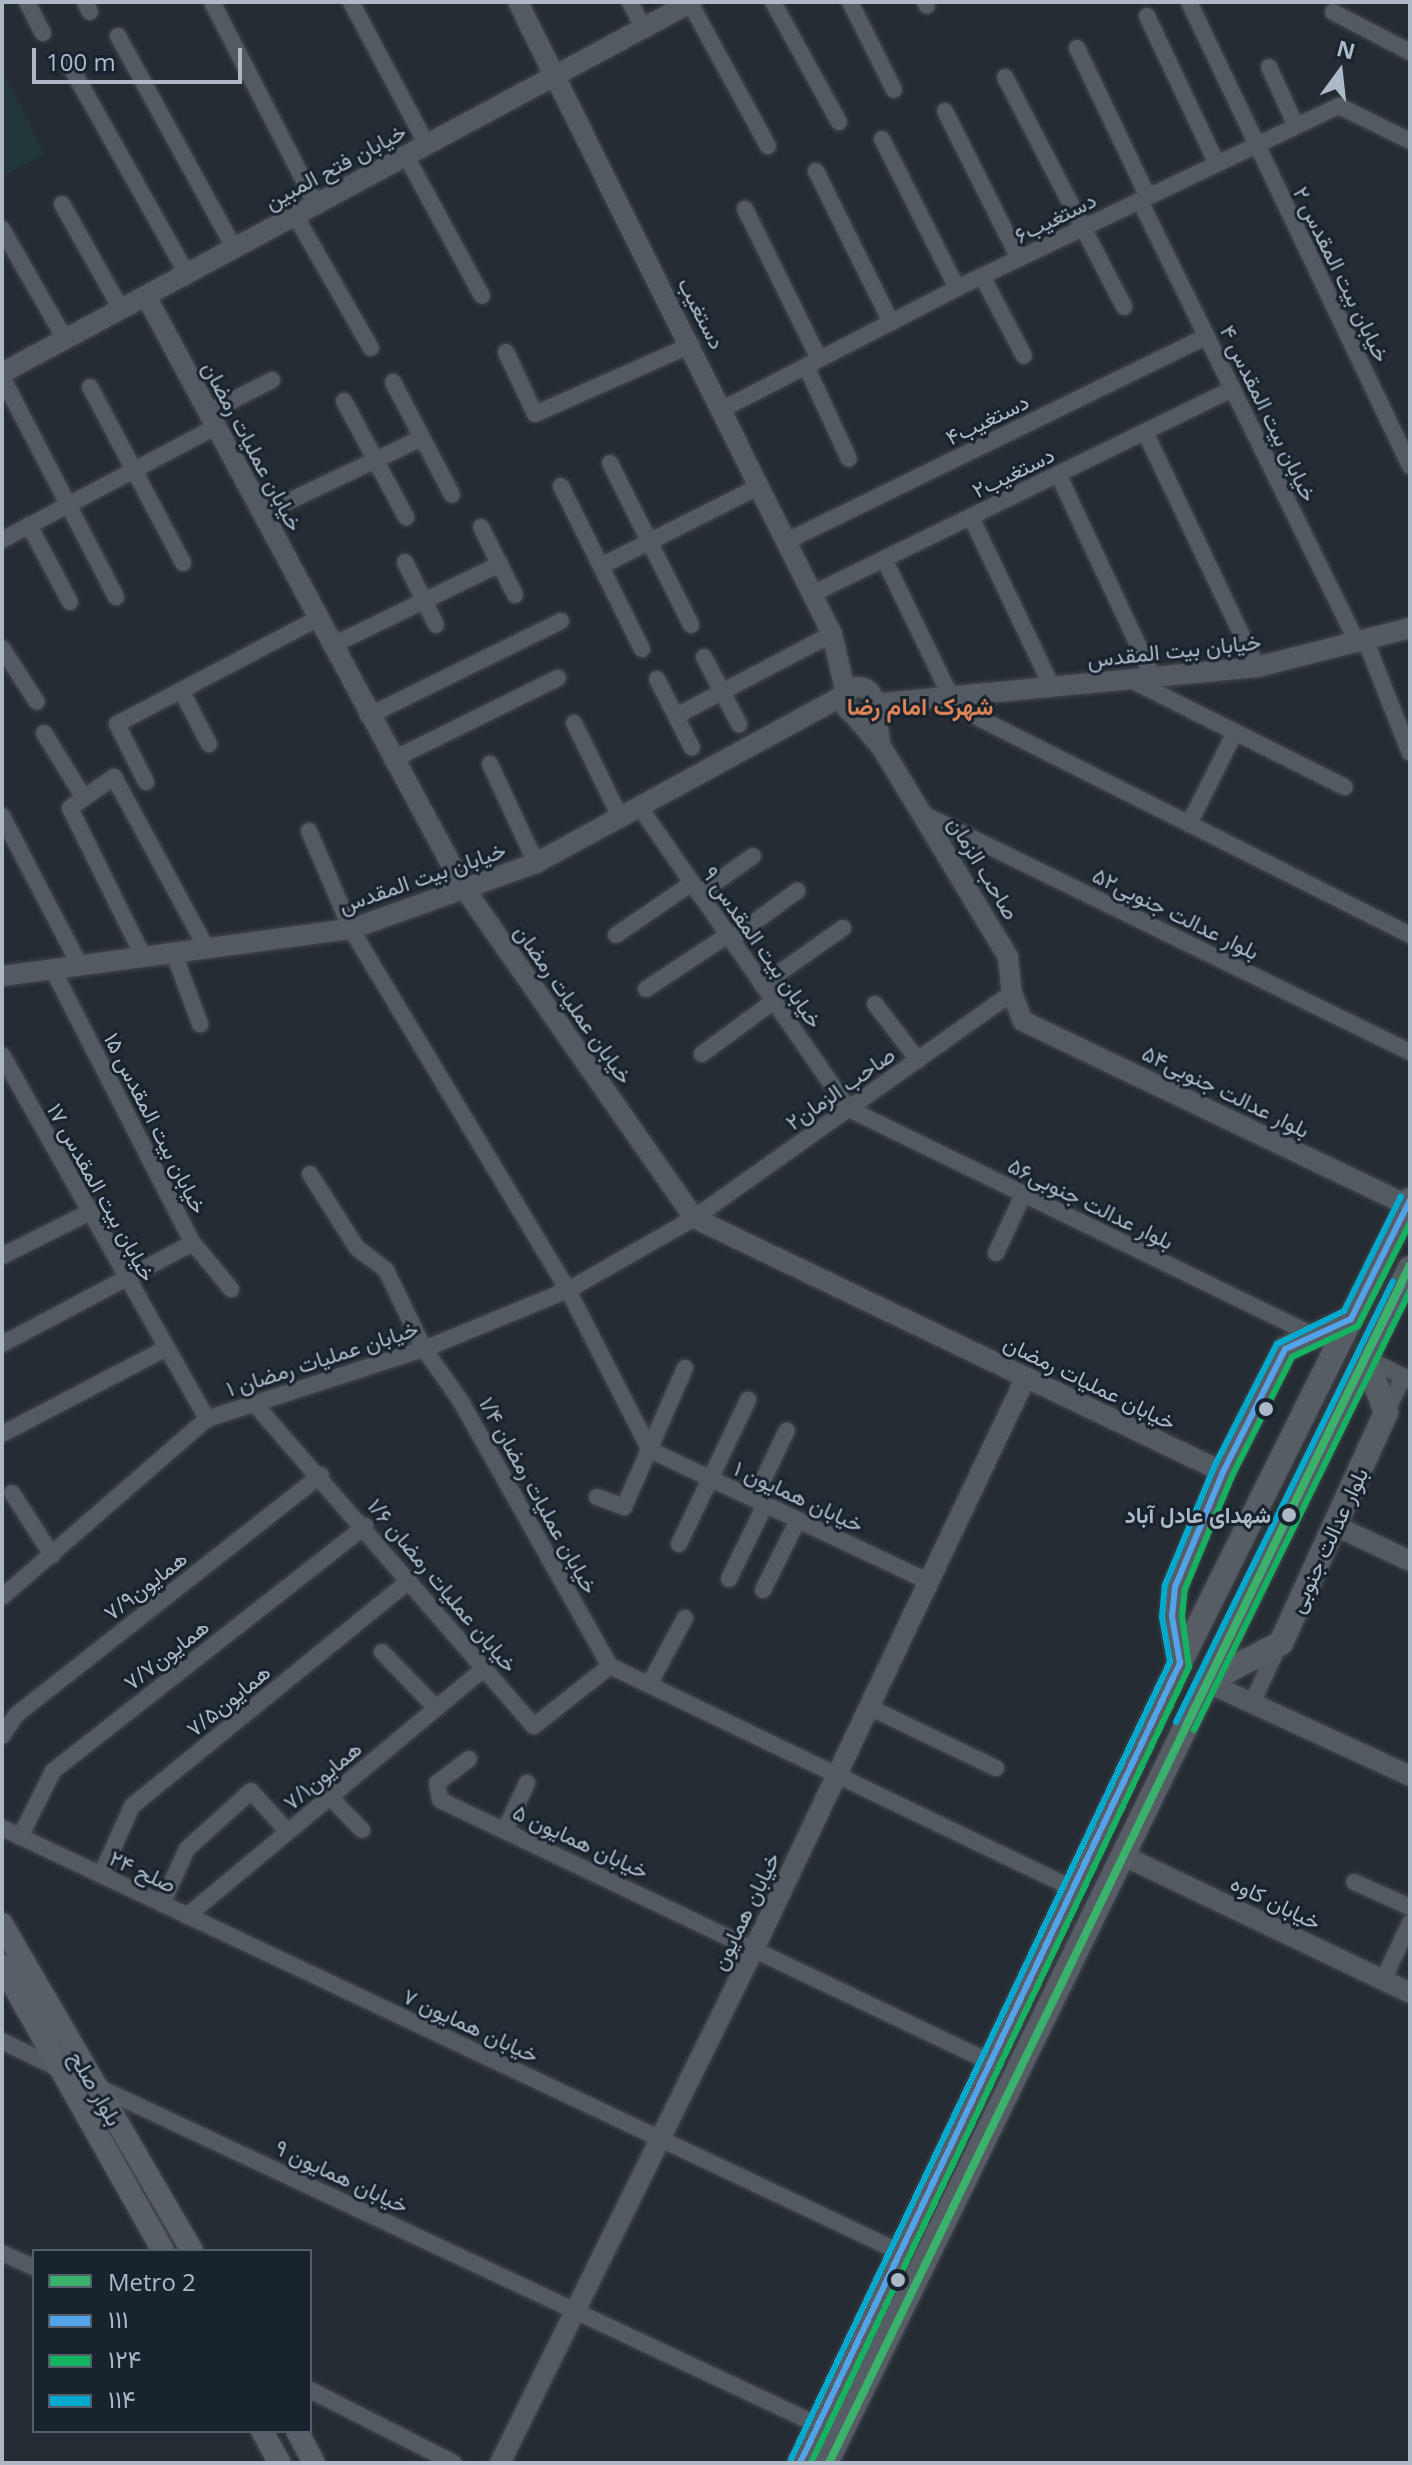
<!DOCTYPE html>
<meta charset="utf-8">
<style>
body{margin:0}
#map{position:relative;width:1412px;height:2465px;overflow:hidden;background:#252c33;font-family:"Open Sans",Vazirmatn,sans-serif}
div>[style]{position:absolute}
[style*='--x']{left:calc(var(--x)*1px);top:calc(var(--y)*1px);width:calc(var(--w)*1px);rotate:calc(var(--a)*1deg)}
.green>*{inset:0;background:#223739}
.roads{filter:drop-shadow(0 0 2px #42484e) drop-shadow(0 0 2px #42484e)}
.minor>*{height:16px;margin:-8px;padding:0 8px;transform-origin:8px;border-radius:8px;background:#545a62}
.tertiary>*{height:20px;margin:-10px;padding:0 10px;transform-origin:10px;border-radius:10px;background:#545a62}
.tertiary>.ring{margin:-10px;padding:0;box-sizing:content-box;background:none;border:20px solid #545a62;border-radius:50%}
.secondary>*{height:22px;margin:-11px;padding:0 11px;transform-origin:11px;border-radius:11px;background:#595f66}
.primary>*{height:24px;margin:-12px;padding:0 12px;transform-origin:12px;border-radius:12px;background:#575d64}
.bus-1>*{height:6px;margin:-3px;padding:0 3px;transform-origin:3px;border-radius:3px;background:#53a3e8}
.bus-2>*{height:6px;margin:-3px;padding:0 3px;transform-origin:3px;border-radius:3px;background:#13b361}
.bus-3>*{height:6px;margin:-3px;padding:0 3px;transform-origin:3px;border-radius:3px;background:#00a9ce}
.metro-1>*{height:8px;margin:-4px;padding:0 4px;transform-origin:4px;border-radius:4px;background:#3ab26c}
.dots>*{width:22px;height:22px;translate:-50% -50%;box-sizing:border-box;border:4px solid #19232e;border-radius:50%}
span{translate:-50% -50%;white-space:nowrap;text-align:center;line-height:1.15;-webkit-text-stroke:6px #19232e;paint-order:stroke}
.street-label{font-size:22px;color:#adb9c6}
.stop-label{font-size:22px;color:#adb9c6;font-weight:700}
.right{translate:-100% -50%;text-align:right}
.neighbourhood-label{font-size:24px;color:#d98356;font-weight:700}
.frame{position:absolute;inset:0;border:4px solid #adb9c6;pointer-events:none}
.legend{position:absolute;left:32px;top:2249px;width:280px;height:184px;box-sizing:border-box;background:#19232e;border:2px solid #545f6b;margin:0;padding:10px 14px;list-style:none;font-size:24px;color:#adb9c6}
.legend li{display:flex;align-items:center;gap:16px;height:40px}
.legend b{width:40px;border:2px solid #545f6b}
.north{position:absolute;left:1300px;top:32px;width:80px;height:80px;-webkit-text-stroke:6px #19232e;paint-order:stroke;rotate:15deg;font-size:22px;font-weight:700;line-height:32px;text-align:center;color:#adb9c6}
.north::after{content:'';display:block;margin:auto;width:28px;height:36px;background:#adb9c6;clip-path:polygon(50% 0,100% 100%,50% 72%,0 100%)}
.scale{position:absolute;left:32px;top:48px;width:210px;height:36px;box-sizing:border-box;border:4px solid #adb9c6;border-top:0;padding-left:10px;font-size:24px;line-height:28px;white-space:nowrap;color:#adb9c6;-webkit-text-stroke:6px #19232e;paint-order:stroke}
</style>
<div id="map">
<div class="green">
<div style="clip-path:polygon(2px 71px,45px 154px,2px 176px)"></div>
</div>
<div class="roads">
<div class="minor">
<div style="--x:27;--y:2;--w:35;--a:63"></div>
<div style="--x:85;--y:2;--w:11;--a:63"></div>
<div style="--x:212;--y:2;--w:227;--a:62.8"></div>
<div style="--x:351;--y:2;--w:162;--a:62"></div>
<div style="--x:630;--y:2;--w:29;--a:63"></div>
<div style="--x:773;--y:2;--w:137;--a:61.2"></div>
<div style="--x:850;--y:2;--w:98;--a:63.4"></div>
<div style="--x:925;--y:2;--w:4;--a:63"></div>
<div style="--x:1189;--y:2;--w:514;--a:64.53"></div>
<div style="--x:690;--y:3;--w:163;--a:61.4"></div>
<div style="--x:1333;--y:12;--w:87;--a:27.5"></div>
<div style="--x:1147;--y:16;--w:164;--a:64.7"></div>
<div style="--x:118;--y:36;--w:242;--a:61.3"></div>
<div style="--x:1077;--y:48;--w:165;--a:64.5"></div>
<div style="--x:68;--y:62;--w:243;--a:60.7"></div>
<div style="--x:1269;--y:67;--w:65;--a:65.4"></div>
<div style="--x:1005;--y:77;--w:259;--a:62.6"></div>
<div style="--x:945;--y:111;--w:165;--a:63.4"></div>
<div style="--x:882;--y:139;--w:167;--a:63.3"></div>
<div style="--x:406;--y:156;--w:159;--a:61.5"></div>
<div style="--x:816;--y:171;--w:169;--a:63.6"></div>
<div style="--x:1140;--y:201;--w:494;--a:63.8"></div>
<div style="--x:62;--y:204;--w:120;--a:60.7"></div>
<div style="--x:745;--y:209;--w:167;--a:63.7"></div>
<div style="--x:295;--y:215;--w:153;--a:60.3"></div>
<div style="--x:2;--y:229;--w:127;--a:60.2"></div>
<div style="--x:982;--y:276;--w:90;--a:62.3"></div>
<div style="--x:506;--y:352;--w:68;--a:64.9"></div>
<div style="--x:535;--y:414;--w:171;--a:-23.9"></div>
<div style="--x:806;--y:366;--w:102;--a:65.2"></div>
<div style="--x:2;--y:377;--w:248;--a:62.6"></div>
<div style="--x:393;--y:382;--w:127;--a:62.4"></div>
<div style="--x:90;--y:387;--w:199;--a:62.1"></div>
<div style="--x:344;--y:401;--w:132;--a:61.9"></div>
<div style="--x:723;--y:409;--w:263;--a:-27.3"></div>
<div style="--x:957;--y:288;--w:423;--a:-25.5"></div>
<div style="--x:1339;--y:106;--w:79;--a:26.2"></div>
<div style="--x:208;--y:413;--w:72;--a:-27.3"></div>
<div style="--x:1145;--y:432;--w:260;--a:64.5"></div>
<div style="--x:610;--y:463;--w:181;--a:63.4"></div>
<div style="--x:1058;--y:474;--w:224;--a:64.9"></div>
<div style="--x:561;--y:486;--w:182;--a:63.6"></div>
<div style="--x:262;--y:514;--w:177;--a:-25.4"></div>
<div style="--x:971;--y:517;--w:188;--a:64.5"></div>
<div style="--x:29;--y:525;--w:87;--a:62"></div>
<div style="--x:481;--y:527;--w:76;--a:63.4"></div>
<div style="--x:2;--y:540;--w:241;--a:-27.9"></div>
<div style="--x:787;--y:541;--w:467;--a:-26"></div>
<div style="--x:884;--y:559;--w:153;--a:64.1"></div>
<div style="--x:405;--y:562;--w:70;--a:63.8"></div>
<div style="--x:601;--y:566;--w:178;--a:-26.7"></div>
<div style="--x:812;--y:594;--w:468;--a:-26"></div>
<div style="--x:1366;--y:642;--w:119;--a:68.4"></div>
<div style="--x:331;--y:646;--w:188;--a:-25.9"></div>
<div style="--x:2;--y:648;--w:64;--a:57.1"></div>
<div style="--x:704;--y:657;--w:76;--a:62.4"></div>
<div style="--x:657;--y:679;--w:77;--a:63.1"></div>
<div style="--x:1131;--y:680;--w:239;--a:26.6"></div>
<div style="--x:181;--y:690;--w:61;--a:62.6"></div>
<div style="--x:939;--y:698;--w:527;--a:26.71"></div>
<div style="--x:368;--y:716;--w:215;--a:-26.2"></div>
<div style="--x:676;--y:716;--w:176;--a:-27.7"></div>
<div style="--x:574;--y:723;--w:107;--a:63.9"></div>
<div style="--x:44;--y:733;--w:76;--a:58.4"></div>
<div style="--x:392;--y:760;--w:185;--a:-26.3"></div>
<div style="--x:490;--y:764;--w:109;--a:65.1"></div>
<div style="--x:146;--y:782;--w:65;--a:-116.6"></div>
<div style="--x:117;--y:724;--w:226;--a:-27.7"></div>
<div style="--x:641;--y:809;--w:365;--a:55.3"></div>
<div style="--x:849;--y:1109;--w:518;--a:25.97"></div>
<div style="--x:923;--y:814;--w:542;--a:26.05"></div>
<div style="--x:2;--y:816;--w:169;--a:62.5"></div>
<div style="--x:1189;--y:824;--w:103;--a:-63.4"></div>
<div style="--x:309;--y:831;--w:107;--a:66.8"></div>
<div style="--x:351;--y:929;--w:421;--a:59"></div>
<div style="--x:568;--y:1290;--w:180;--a:62.9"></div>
<div style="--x:699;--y:894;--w:66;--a:-35.1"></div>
<div style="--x:616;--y:935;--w:92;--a:-34.4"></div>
<div style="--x:731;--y:939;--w:82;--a:-36"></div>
<div style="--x:174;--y:954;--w:75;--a:69.6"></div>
<div style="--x:144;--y:958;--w:167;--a:-116.3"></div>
<div style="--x:70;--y:808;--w:54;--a:-35.2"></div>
<div style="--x:114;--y:777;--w:196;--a:61.6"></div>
<div style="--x:53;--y:970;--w:307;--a:62.9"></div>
<div style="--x:193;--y:1243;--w:60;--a:50.4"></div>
<div style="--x:762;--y:985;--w:99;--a:-35.1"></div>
<div style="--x:646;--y:989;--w:98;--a:-33.4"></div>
<div style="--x:875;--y:1004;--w:71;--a:52.5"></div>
<div style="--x:702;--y:1054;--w:89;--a:-36.4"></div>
<div style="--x:2;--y:1055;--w:418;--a:60.6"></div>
<div style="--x:310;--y:1174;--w:88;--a:57.6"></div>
<div style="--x:357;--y:1248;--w:36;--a:37"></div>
<div style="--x:386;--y:1270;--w:88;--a:64.3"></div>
<div style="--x:424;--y:1349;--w:62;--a:54.8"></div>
<div style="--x:460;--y:1400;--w:305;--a:60.6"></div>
<div style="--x:996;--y:1253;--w:64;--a:-65"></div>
<div style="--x:2;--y:1256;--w:96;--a:-26.6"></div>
<div style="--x:2;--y:1344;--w:216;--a:-27.9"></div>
<div style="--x:1366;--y:1358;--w:49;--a:26.6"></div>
<div style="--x:253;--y:1402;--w:429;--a:49.1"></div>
<div style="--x:534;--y:1726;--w:97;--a:-38.3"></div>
<div style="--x:1386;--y:1413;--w:40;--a:-65"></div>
<div style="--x:2;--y:1434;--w:182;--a:-27.6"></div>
<div style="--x:650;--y:1450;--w:309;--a:25.3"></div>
<div style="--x:12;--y:1493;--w:74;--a:57.2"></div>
<div style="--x:597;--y:1497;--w:29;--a:20"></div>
<div style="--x:624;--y:1507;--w:152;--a:-66.3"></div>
<div style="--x:754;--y:1499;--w:76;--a:-64.4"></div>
<div style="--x:679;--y:1544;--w:160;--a:-64.4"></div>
<div style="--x:729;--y:1579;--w:82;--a:-64.1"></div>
<div style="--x:763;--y:1590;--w:78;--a:-63.4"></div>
<div style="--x:2;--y:1597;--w:271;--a:-41"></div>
<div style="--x:207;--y:1419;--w:228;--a:-17.9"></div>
<div style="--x:424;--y:1349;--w:156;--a:-22.3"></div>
<div style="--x:568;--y:1290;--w:145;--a:-29.7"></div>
<div style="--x:694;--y:1218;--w:390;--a:-35.3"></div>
<div style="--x:382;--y:1652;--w:78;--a:46"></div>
<div style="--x:610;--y:1666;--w:515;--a:25.67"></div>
<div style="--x:649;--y:1685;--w:76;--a:-61.8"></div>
<div style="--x:1252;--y:1703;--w:66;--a:-65"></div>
<div style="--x:869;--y:1707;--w:141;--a:25.7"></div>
<div style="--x:2;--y:1736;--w:25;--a:-56"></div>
<div style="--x:16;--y:1715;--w:388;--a:-38.2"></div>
<div style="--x:469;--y:1759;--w:40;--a:143"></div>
<div style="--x:437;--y:1783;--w:17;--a:80"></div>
<div style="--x:440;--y:1800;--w:611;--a:25.48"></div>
<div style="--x:330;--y:1797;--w:46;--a:45.9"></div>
<div style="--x:2;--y:1828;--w:995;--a:25.28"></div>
<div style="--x:505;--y:1830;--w:52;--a:-64.9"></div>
<div style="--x:20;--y:1837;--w:74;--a:-63.4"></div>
<div style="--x:53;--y:1771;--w:397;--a:-38.1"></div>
<div style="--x:101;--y:1875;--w:76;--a:-65.8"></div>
<div style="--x:132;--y:1806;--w:358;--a:-39.1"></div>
<div style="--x:1354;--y:1882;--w:61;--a:24.1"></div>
<div style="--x:162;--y:1904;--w:60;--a:-65.6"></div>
<div style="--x:187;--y:1849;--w:86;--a:-42.2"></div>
<div style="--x:251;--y:1791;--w:55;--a:47.9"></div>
<div style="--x:187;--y:1916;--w:388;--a:-39.8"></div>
<div style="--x:1383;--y:1980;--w:63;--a:-64.7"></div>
<div style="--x:2;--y:2041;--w:66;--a:26.2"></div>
<div style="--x:96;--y:2086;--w:798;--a:25.15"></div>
<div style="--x:2;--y:2253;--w:35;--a:24"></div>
<div style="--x:310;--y:2390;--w:161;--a:26.9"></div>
</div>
<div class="tertiary">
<div style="--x:146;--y:296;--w:672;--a:61.76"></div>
<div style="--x:464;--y:888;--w:402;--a:55.1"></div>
<div style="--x:694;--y:1218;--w:587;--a:25.65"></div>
<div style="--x:2;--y:373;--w:783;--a:-28.27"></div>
<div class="ring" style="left:845px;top:687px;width:8px;height:8px"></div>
<div style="--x:854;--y:715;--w:43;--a:49.7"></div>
<div style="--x:882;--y:748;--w:244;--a:58.9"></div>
<div style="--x:1008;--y:957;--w:36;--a:84"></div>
<div style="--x:1012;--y:993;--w:30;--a:69"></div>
<div style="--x:1023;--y:1021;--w:426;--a:25.6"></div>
<div style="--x:880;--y:740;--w:37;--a:-101"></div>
<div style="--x:873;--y:704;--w:386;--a:-5.5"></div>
<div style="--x:1257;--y:667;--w:158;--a:-14.3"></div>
<div style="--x:2;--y:976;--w:352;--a:-7.7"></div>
<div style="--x:351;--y:929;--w:196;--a:-19.6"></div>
<div style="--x:536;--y:863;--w:353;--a:-28.6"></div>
<div style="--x:846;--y:694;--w:62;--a:-103.1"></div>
<div style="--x:832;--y:634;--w:706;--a:-116.42"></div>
<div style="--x:1334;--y:1525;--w:84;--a:25.3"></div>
<div style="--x:1206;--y:1682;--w:225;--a:24.7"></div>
<div style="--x:1122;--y:1855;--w:319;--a:25.6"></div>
<div style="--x:500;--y:2463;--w:576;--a:-63.7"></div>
<div style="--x:755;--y:1947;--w:631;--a:-64.57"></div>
</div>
<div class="secondary">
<div style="--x:2;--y:1924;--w:378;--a:59.8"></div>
<div style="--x:2;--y:1965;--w:328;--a:60.6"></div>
<div style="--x:262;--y:2431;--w:37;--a:61"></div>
<div style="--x:297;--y:2431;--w:36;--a:62"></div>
</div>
<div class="primary">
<div style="--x:1180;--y:1663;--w:48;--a:-99.7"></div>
<div style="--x:1172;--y:1616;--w:29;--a:-84"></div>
<div style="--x:1175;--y:1587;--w:125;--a:-67.3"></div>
<div style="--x:1223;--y:1472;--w:138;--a:-63.2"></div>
<div style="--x:1285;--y:1349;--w:72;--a:-24.4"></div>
<div style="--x:1206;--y:1682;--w:85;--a:-27.5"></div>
<div style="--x:1281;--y:1643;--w:253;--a:-65.5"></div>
<div style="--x:1386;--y:1413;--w:59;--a:-110"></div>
<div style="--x:800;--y:2463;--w:886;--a:-64.59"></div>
<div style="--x:1180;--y:1663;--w:517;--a:-63.58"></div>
<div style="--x:826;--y:2463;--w:1330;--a:-63.96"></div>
</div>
</div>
<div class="bus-1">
<div style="--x:1185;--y:1726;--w:491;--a:-63.8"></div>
<div style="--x:800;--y:2463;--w:886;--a:-64.59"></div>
<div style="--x:1180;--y:1663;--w:48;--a:-99.7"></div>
<div style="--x:1172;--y:1616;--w:29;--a:-84"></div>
<div style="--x:1175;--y:1587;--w:125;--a:-67.3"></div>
<div style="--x:1223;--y:1472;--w:138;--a:-63.2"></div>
<div style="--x:1285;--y:1349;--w:72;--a:-24.4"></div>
<div style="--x:1351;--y:1319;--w:133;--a:-63.6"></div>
</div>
<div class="bus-2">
<div style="--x:1194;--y:1730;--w:489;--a:-63.8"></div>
<div style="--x:811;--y:2463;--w:881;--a:-64.6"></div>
<div style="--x:1189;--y:1667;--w:51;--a:-97.8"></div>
<div style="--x:1182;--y:1616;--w:27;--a:-84"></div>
<div style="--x:1185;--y:1589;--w:122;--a:-67.4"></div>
<div style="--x:1232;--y:1476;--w:133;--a:-63.2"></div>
<div style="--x:1292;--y:1357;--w:73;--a:-25.2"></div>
<div style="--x:1358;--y:1326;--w:115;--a:-63.2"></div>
</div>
<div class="bus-3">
<div style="--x:1176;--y:1722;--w:491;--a:-63.8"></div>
<div style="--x:791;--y:2459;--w:883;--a:-64.57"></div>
<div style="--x:1170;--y:1662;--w:46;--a:-100.1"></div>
<div style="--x:1162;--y:1617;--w:32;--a:-85"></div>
<div style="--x:1165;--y:1585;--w:128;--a:-67.4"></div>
<div style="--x:1214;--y:1467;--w:138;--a:-62.9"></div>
<div style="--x:1277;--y:1344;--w:75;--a:-26.2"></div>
<div style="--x:1344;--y:1311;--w:128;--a:-63.6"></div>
</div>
<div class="metro-1">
<div style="--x:829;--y:2463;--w:1331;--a:-64.13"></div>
</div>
<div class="dots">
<div style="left:1266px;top:1409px;background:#adb9c6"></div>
<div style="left:1289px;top:1515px;background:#adb9c6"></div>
<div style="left:898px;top:2280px;background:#adb9c6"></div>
</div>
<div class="street-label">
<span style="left:335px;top:166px;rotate:-28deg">خیابان فتح المبین</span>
<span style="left:1055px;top:217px;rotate:-26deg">دستغیب۶</span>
<span style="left:1342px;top:274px;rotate:64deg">خیابان بیت المقدس ۲</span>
<span style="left:702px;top:313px;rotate:63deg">دستغیب</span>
<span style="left:1269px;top:413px;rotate:64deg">خیابان بیت المقدس ۴</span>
<span style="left:987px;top:419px;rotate:-26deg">دستغیب۴</span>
<span style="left:253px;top:446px;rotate:62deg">خیابان عملیات رمضان</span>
<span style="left:1013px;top:472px;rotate:-26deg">۲دستغیب</span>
<span style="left:1174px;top:650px;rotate:-6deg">خیابان بیت المقدس</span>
<span style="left:984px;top:868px;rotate:59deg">صاحب الزمان</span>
<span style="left:422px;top:877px;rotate:-19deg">خیابان بیت المقدس</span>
<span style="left:1176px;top:913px;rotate:26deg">بلوار عدالت جنوبی۵۲</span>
<span style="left:763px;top:947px;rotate:55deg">خیابان بیت المقدس ۹</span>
<span style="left:574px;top:1004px;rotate:55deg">خیابان عملیات رمضان</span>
<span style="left:840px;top:1088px;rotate:-35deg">۲صاحب الزمان</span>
<span style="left:1226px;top:1091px;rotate:26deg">بلوار عدالت جنوبی۵۴</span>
<span style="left:156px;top:1123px;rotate:63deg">خیابان بیت المقدس ۱۵</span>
<span style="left:102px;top:1192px;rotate:61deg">خیابان بیت المقدس ۱۷</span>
<span style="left:1091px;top:1203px;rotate:26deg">بلوار عدالت جنوبی۵۶</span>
<span style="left:322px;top:1358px;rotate:-18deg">خیابان عملیات رمضان ۱</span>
<span style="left:1090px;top:1382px;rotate:26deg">خیابان عملیات رمضان</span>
<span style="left:539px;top:1495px;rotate:61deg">خیابان عملیات رمضان ۱/۴</span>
<span style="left:799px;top:1496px;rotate:25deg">خیابان همایون ۱</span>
<span style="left:1328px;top:1540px;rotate:-65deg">بلوار عدالت جنوبی</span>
<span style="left:145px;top:1585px;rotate:-38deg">همایون۷/۹</span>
<span style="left:443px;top:1585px;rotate:50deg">خیابان عملیات رمضان ۱/۶</span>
<span style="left:166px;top:1654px;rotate:-38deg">همایون۷/۷</span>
<span style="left:228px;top:1700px;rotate:-39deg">همایون۷/۵</span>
<span style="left:322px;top:1775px;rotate:-40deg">همایون۷/۱</span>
<span style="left:581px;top:1841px;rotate:25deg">خیابان همایون ۵</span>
<span style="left:143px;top:1871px;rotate:25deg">صلح ۲۴</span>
<span style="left:1276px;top:1902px;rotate:26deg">خیابان کاوه</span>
<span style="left:745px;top:1911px;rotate:-64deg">خیابان همایون</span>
<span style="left:471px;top:2025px;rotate:25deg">خیابان همایون ۷</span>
<span style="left:96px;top:2088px;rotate:60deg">بلوار صلح</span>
<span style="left:342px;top:2176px;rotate:25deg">خیابان همایون ۹</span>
</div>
<div class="stop-label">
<span class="right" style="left:1271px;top:1515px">شهدای عادل آباد</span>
</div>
<div class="neighbourhood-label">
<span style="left:920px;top:706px">شهرک امام رضا</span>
</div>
<div class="frame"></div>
<ul class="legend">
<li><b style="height:10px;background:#3ab26c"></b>Metro 2</li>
<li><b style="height:10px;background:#53a3e8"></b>۱۱۱</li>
<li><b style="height:10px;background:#13b361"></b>۱۲۴</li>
<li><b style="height:10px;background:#00a9ce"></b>۱۱۴</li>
</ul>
<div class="north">N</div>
<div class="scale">100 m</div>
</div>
